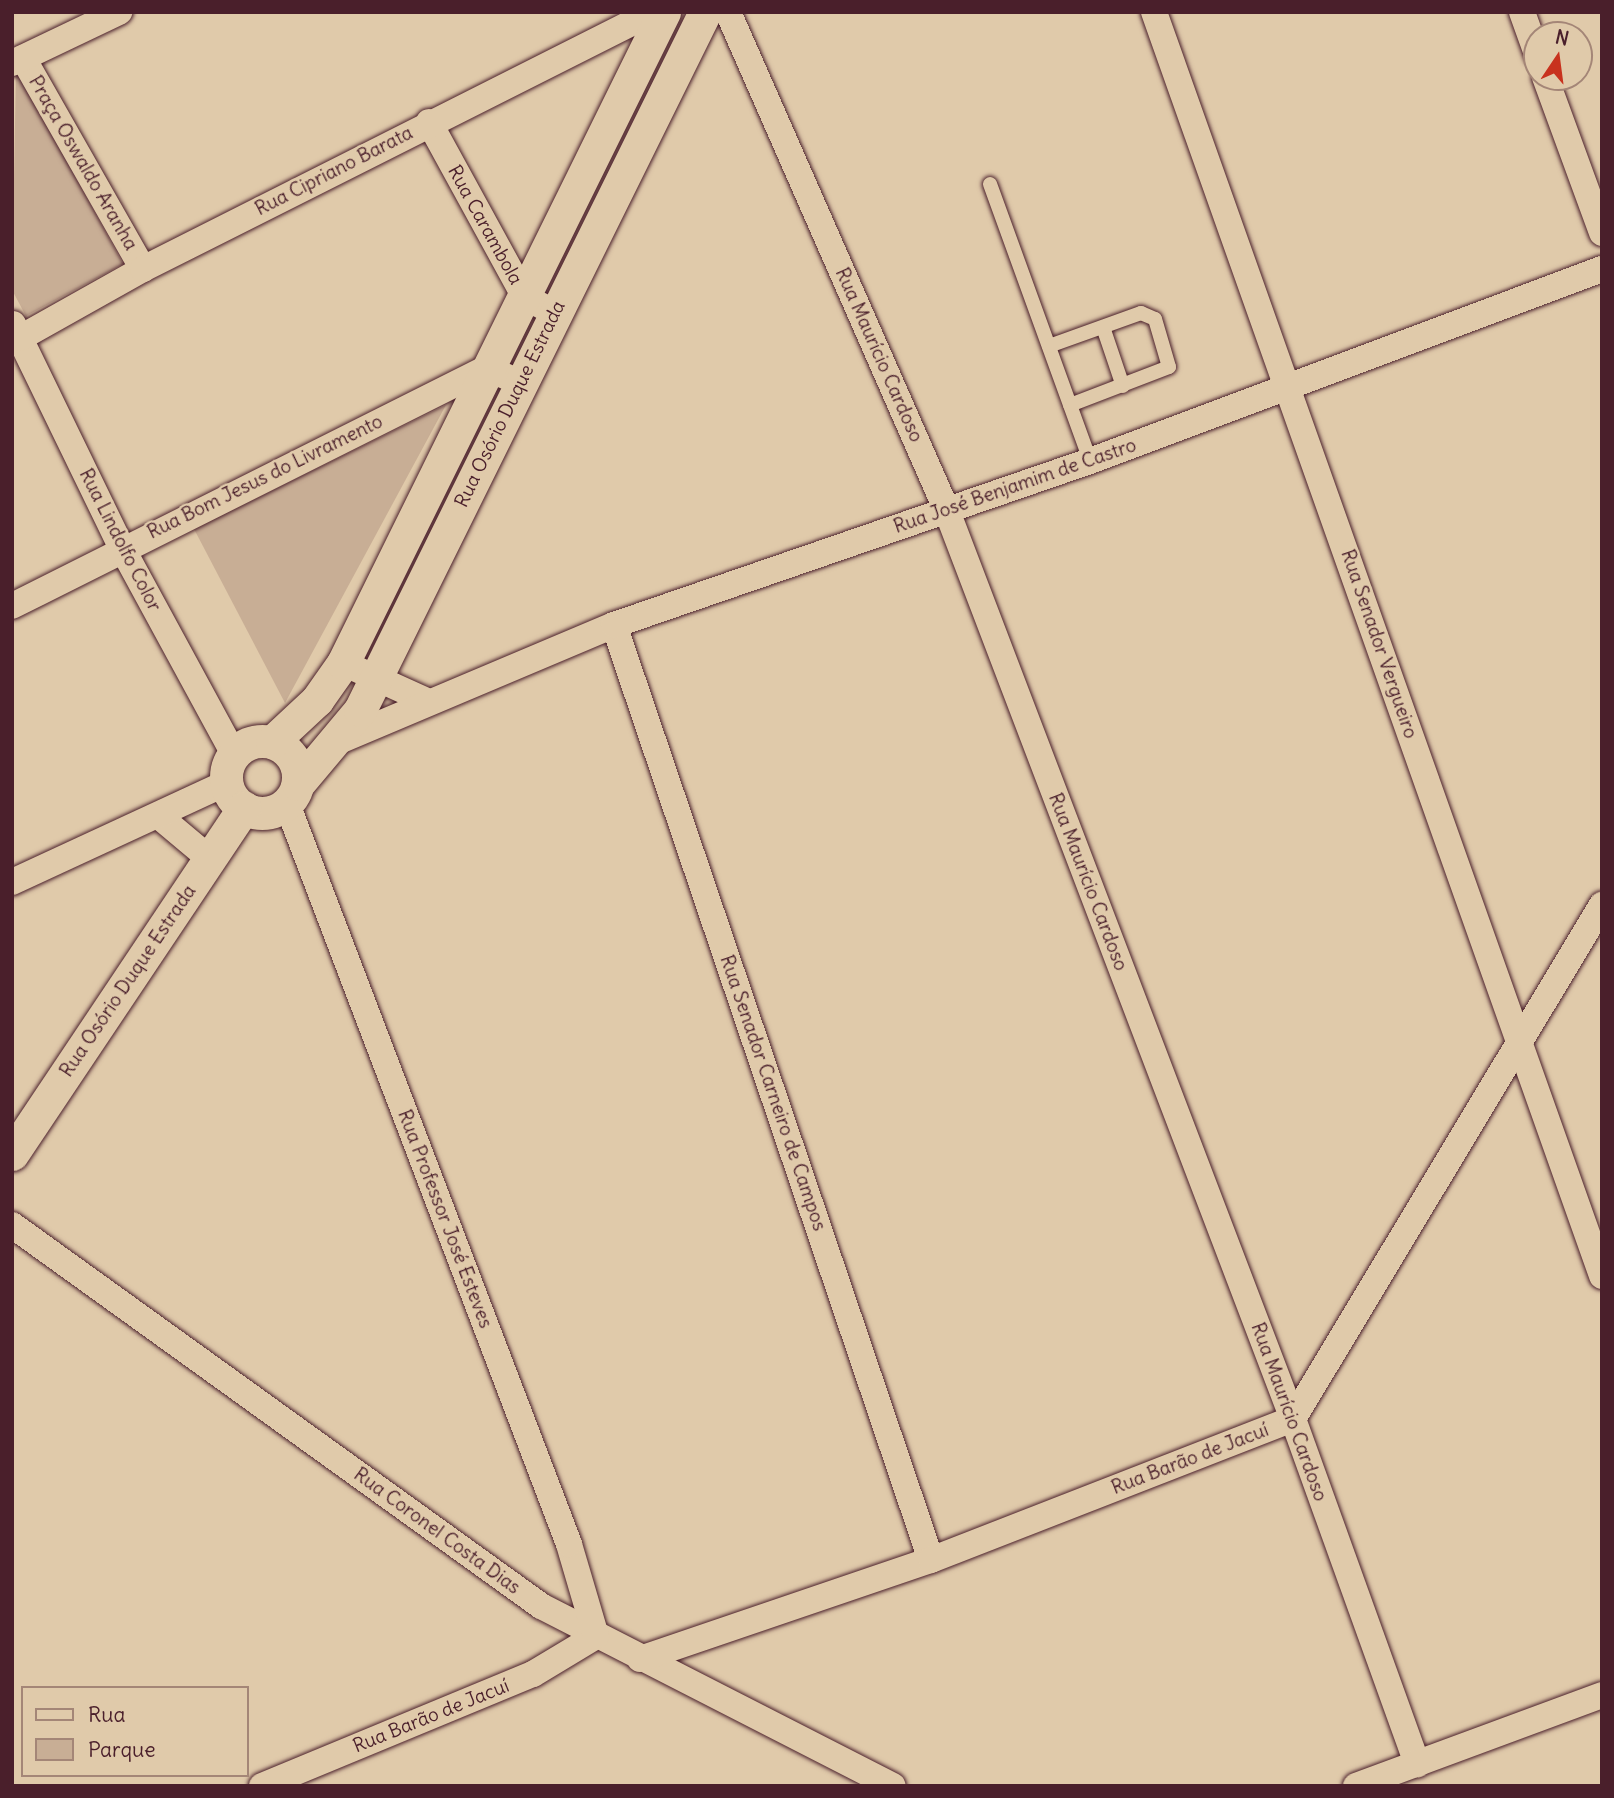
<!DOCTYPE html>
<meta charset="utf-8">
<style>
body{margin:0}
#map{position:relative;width:1614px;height:1798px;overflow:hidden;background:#e0caaa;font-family:Delius,sans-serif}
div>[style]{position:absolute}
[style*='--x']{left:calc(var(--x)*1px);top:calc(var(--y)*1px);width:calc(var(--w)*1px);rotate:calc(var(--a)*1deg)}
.green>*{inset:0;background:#c8ae95}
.roads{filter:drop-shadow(0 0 2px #4a1f2b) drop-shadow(0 0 2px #4a1f2b)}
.service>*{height:14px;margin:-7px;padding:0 7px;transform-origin:7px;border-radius:7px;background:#e0caaa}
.minor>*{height:26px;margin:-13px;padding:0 13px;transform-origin:13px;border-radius:13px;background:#e0caaa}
.tertiary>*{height:33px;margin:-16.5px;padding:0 16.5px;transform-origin:16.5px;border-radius:16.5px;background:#e0caaa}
.tertiary>.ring{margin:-16.5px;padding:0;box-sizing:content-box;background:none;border:33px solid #e0caaa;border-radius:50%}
span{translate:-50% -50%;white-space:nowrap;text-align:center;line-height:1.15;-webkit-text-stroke:5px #e0caaa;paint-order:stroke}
.street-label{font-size:19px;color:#4a1f2b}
.frame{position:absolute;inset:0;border:14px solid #4a1f2b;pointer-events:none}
.legend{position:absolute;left:21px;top:1686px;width:228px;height:91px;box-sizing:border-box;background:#e0caaa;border:2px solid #a48677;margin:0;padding:9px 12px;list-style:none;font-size:21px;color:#4a1f2b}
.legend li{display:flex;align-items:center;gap:14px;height:35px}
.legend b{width:35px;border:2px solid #a48677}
.north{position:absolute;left:1523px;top:21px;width:70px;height:70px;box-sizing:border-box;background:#e0caaa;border:2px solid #a48677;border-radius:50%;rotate:13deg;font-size:19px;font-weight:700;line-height:28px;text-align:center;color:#4a1f2b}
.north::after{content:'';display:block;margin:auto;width:24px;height:32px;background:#c8321e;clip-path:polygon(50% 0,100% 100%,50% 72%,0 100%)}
</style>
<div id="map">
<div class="green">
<div style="clip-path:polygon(16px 68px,123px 264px,26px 316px,12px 290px)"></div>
<div style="clip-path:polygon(446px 405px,285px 703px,194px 529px)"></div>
</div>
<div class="roads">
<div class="service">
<div style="--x:990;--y:184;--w:294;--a:70.1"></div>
<div style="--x:1104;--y:330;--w:59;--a:71.3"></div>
<div style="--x:1049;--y:346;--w:98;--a:-19.7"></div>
<div style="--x:1141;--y:313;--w:15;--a:23"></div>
<div style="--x:1155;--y:319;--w:50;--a:73.7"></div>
<div style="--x:1169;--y:367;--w:106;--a:159"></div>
</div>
<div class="minor">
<div style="--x:728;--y:12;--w:545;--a:66.3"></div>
<div style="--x:947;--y:511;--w:972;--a:69.14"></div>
<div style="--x:1293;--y:1419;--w:367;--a:70.2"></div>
<div style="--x:1154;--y:12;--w:1341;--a:70.48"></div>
<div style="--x:1522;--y:12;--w:45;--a:70.3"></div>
<div style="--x:23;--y:58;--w:243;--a:60.4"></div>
<div style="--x:12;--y:63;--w:119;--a:-25.5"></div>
<div style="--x:1545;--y:77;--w:166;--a:69.9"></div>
<div style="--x:429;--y:122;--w:200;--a:61.3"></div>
<div style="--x:525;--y:297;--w:34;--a:28"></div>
<div style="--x:13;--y:324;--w:249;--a:64.1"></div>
<div style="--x:122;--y:548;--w:234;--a:61.5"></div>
<div style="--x:20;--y:338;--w:141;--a:-29.3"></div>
<div style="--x:143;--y:269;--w:571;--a:-26.74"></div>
<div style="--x:12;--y:606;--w:531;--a:-26.61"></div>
<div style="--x:487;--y:368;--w:36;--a:24"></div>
<div style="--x:614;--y:625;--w:987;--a:71.27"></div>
<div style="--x:343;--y:663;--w:94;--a:24.4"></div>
<div style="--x:332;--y:744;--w:306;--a:-22.9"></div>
<div style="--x:614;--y:625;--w:503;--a:-19.01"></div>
<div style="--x:1090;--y:461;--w:547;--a:-20.56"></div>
<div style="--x:160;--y:817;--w:65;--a:40"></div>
<div style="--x:12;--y:882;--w:236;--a:-24.8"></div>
<div style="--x:12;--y:1225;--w:652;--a:35.76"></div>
<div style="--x:541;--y:1606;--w:395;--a:27.1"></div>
<div style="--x:640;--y:1659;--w:307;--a:-18.8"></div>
<div style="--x:931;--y:1560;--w:388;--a:-21.3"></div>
<div style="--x:1293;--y:1419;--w:600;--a:-58.99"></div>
<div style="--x:262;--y:1786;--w:293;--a:-22.5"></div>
<div style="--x:533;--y:1674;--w:74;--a:-31.1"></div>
<div style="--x:596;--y:1636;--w:96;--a:-106.4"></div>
<div style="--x:569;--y:1544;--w:792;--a:-110.86"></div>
<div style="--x:1356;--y:1786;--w:262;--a:-20.3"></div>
</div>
<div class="tertiary">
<div class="ring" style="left:226px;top:741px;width:39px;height:39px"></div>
<div style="--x:272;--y:742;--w:62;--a:-43"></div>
<div style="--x:317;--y:700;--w:45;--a:-54.9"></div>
<div style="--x:343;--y:663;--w:726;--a:-63.75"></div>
<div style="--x:298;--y:784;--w:97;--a:-50"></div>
<div style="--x:360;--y:710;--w:779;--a:-63.7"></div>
<div style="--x:12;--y:1154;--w:417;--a:-56.2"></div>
</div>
</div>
<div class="street-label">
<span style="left:83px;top:163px;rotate:60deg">Praça Oswaldo Aranha</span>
<span style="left:334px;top:171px;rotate:-27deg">Rua Cipriano Barata</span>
<span style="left:485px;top:225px;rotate:61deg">Rua Carambola</span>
<span style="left:879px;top:355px;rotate:66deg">Rua Maurício Cardoso</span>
<span style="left:510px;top:404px;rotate:-64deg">Rua Osório Duque Estrada</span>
<span style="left:265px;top:477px;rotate:-26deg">Rua Bom Jesus do Livramento</span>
<span style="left:1015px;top:486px;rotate:-19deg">Rua José Benjamim de Castro</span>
<span style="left:120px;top:540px;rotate:63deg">Rua Lindolfo Color</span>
<span style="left:1379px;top:644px;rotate:71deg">Rua Senador Vergueiro</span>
<span style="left:1088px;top:882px;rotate:69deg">Rua Maurício Cardoso</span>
<span style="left:128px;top:981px;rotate:-56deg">Rua Osório Duque Estrada</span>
<span style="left:773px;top:1093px;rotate:71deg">Rua Senador Carneiro de Campos</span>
<span style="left:445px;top:1219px;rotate:69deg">Rua Professor José Esteves</span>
<span style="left:1289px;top:1412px;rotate:70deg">Rua Maurício Cardoso</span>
<span style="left:1190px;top:1459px;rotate:-21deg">Rua Barão de Jacuí</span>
<span style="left:437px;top:1531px;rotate:36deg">Rua Coronel Costa Dias</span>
<span style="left:431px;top:1716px;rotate:-22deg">Rua Barão de Jacuí</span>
</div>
<div class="frame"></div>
<ul class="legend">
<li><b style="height:9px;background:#e0caaa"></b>Rua</li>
<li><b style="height:19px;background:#c8ae95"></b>Parque</li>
</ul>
<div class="north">N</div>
</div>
